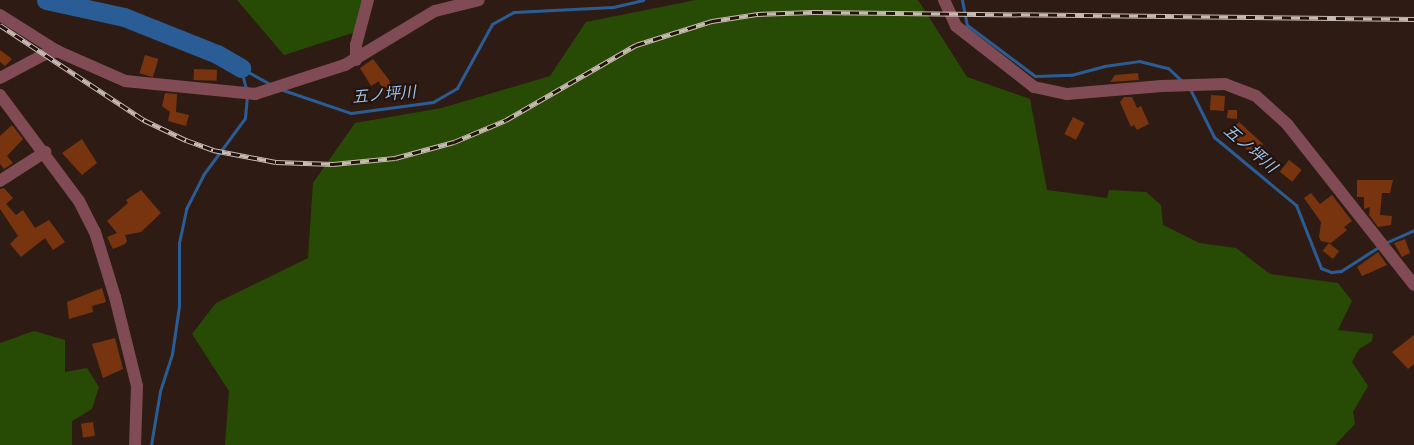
<!DOCTYPE html>
<meta charset="utf-8">
<style>
body{margin:0}
#map{position:relative;width:1414px;height:445px;overflow:hidden;background:#2e1c14;font-family:"Fira Sans","Noto Sans JP",sans-serif}
div>[style]{position:absolute}
[style*='--x']{left:calc(var(--x)*1px);top:calc(var(--y)*1px);width:calc(var(--w)*1px);rotate:calc(var(--a)*1deg)}
.green>*{inset:0;background:#274b04}
.stream>*{height:3px;margin:-1.5px;padding:0 1.5px;transform-origin:1.5px;border-radius:1.5px;background:#2a5d95}
.river>*{height:19px;margin:-9.5px;padding:0 9.5px;transform-origin:9.5px;border-radius:9.5px;background:#2a5d95}
.building>*{inset:0;background:#77340f;transform-origin:0 0}
.minor>*{height:12px;margin:-6px;padding:0 6px;transform-origin:6px;border-radius:6px;background:#814b56}
.rail>*{height:5px;margin-top:-2.5px;transform-origin:0;background:repeating-linear-gradient(90deg,#24130b 0 9px,#c7b9b3 0 18px);box-sizing:border-box;border-block:1px solid #c7b9b3}
span{translate:-50% -50%;white-space:nowrap;text-align:center;line-height:1.15;-webkit-text-stroke:4px #24130b;paint-order:stroke}
.water-label{font-size:16px;color:#99c2f2;font-style:italic}
</style>
<div id="map">
<div class="green">
<div style="clip-path:polygon(237px 0,374px 0,365px 29px,284px 55px)"></div>
<div style="clip-path:polygon(696px 0,918px 0,967px 77px,1030px 99px,1047px 190px,1107px 198px,1109px 190px,1146px 192px,1161px 205px,1163px 225px,1199px 243px,1236px 248px,1270px 274px,1338px 283px,1352px 301px,1338px 330px,1373px 334px,1372px 341px,1359px 349px,1352px 362px,1368px 386px,1353px 412px,1355px 424px,1335px 445px,225px 445px,229px 391px,192px 334px,216px 303px,308px 258px,313px 183px,355px 123px,442px 108px,550px 76px,586px 22px)"></div>
<div style="clip-path:polygon(34px 331px,65px 340px,65px 372px,87px 368px,99px 387px,92px 409px,72px 421px,72px 445px,0 445px,0 343px)"></div>
</div>
<div class="stream">
<div style="--x:962;--y:0;--w:25;--a:79"></div>
<div style="--x:967;--y:25;--w:85;--a:36.9"></div>
<div style="--x:1035;--y:76;--w:36;--a:-2"></div>
<div style="--x:1071;--y:75;--w:34;--a:-15"></div>
<div style="--x:1104;--y:66;--w:35;--a:-8"></div>
<div style="--x:1139;--y:61;--w:30;--a:14"></div>
<div style="--x:1168;--y:68;--w:19;--a:43"></div>
<div style="--x:241;--y:68;--w:33;--a:29"></div>
<div style="--x:241;--y:69;--w:21;--a:76"></div>
<div style="--x:280;--y:89;--w:75;--a:18.7"></div>
<div style="--x:351;--y:113;--w:83;--a:-7.6"></div>
<div style="--x:433;--y:102;--w:28;--a:-30"></div>
<div style="--x:457;--y:88;--w:73;--a:-61.3"></div>
<div style="--x:492;--y:24;--w:25;--a:-29"></div>
<div style="--x:514;--y:12;--w:99;--a:-2.9"></div>
<div style="--x:613;--y:7;--w:31;--a:-13"></div>
<div style="--x:1190;--y:89;--w:54;--a:63.4"></div>
<div style="--x:1214;--y:137;--w:107;--a:39.7"></div>
<div style="--x:1296;--y:205;--w:68;--a:68.4"></div>
<div style="--x:1321;--y:268;--w:11;--a:22"></div>
<div style="--x:1331;--y:272;--w:10;--a:-6"></div>
<div style="--x:1341;--y:271;--w:46;--a:-32.7"></div>
<div style="--x:1385;--y:243;--w:32;--a:-24"></div>
<div style="--x:151;--y:445;--w:55;--a:-80.5"></div>
<div style="--x:160;--y:391;--w:39;--a:-72"></div>
<div style="--x:172;--y:354;--w:49;--a:-81.7"></div>
<div style="--x:179;--y:306;--w:63;--a:-90"></div>
<div style="--x:179;--y:243;--w:35;--a:-78"></div>
<div style="--x:186;--y:209;--w:38;--a:-63"></div>
<div style="--x:203;--y:175;--w:71;--a:-53.6"></div>
<div style="--x:245;--y:118;--w:23;--a:-85"></div>
</div>
<div class="river">
<div style="--x:46;--y:0;--w:80;--a:12.3"></div>
<div style="--x:124;--y:17;--w:100;--a:21.7"></div>
<div style="--x:217;--y:54;--w:28;--a:30"></div>
</div>
<div class="building">
<div style="clip-path:polygon(0 50px,12px 59px,5px 66px,0 62px)"></div>
<div style="left:145px;top:55px;width:14px;height:19px;rotate:17deg"></div>
<div style="clip-path:polygon(373px 59px,389px 80px,392px 89px,383px 92px,379px 81px,371px 86px,360px 68px)"></div>
<div style="left:194px;top:69px;width:23px;height:11px;rotate:2deg"></div>
<div style="clip-path:polygon(1138px 73px,1139px 80px,1110px 82px,1115px 75px)"></div>
<div style="clip-path:polygon(165px 93px,177px 94px,176px 112px,189px 115px,186px 126px,168px 121px,170px 112px,162px 106px)"></div>
<div style="left:1211px;top:95px;width:14px;height:15px;rotate:4deg"></div>
<div style="clip-path:polygon(1124px 97px,1132px 97px,1137px 108px,1141px 106px,1149px 124px,1137px 130px,1134px 125px,1131px 127px,1120px 102px)"></div>
<div style="clip-path:polygon(1228px 110px,1237px 110px,1237px 119px,1227px 118px)"></div>
<div style="left:1073px;top:117px;width:13px;height:19px;rotate:27deg"></div>
<div style="clip-path:polygon(1239px 122px,1263px 144px,1254px 155px,1228px 135px)"></div>
<div style="clip-path:polygon(12px 125px,23px 139px,7px 156px,13px 163px,4px 169px,0 164px,0 136px)"></div>
<div style="clip-path:polygon(82px 139px,97px 163px,82px 175px,62px 153px)"></div>
<div style="left:1289px;top:160px;width:16px;height:15px;rotate:38deg"></div>
<div style="clip-path:polygon(1357px 180px,1393px 180px,1390px 193px,1382px 193px,1380px 215px,1392px 216px,1391px 225px,1378px 227px,1369px 215px,1370px 207px,1364px 209px,1364px 197px,1357px 197px)"></div>
<div style="clip-path:polygon(4px 188px,13px 198px,6px 204px,16px 215px,23px 210px,35px 228px,49px 220px,65px 242px,53px 250px,45px 238px,21px 257px,10px 244px,18px 236px,0 209px,0 189px)"></div>
<div style="clip-path:polygon(141px 190px,161px 213px,141px 232px,125px 235px,127px 241px,125px 244px,113px 249px,107px 237px,117px 233px,107px 221px,128px 203px,126px 200px)"></div>
<div style="clip-path:polygon(1311px 193px,1320px 204px,1332px 195px,1352px 221px,1344px 227px,1347px 230px,1331px 243px,1321px 241px,1319px 237px,1321px 222px,1304px 198px)"></div>
<div style="clip-path:polygon(1405px 239px,1410px 253px,1402px 257px,1394px 243px)"></div>
<div style="left:1329px;top:243px;width:13px;height:10px;rotate:39deg"></div>
<div style="clip-path:polygon(1378px 252px,1387px 265px,1362px 276px,1357px 267px)"></div>
<div style="clip-path:polygon(102px 288px,106px 302px,92px 306px,93px 312px,69px 319px,67px 302px)"></div>
<div style="clip-path:polygon(1414px 335px,1414px 364px,1408px 369px,1392px 352px)"></div>
<div style="clip-path:polygon(115px 338px,123px 369px,103px 378px,92px 344px)"></div>
<div style="left:93px;top:422px;width:14px;height:12px;rotate:82deg"></div>
</div>
<div class="minor">
<div style="--x:944;--y:0;--w:29;--a:65"></div>
<div style="--x:956;--y:26;--w:99;--a:38"></div>
<div style="--x:1034;--y:87;--w:34;--a:12"></div>
<div style="--x:1067;--y:94;--w:95;--a:-4.8"></div>
<div style="--x:1162;--y:86;--w:63;--a:-1.8"></div>
<div style="--x:1225;--y:84;--w:33;--a:21"></div>
<div style="--x:1256;--y:96;--w:42;--a:42.1"></div>
<div style="--x:1287;--y:124;--w:205;--a:51.7"></div>
<div style="--x:0;--y:15;--w:67;--a:32.3"></div>
<div style="--x:57;--y:51;--w:74;--a:23.8"></div>
<div style="--x:125;--y:81;--w:131;--a:5.7"></div>
<div style="--x:255;--y:94;--w:95;--a:-17.9"></div>
<div style="--x:345;--y:65;--w:105;--a:-31"></div>
<div style="--x:435;--y:11;--w:45;--a:-14"></div>
<div style="--x:356;--y:60;--w:15;--a:-90"></div>
<div style="--x:356;--y:45;--w:47;--a:-75.1"></div>
<div style="--x:0;--y:78;--w:49;--a:-28.1"></div>
<div style="--x:43;--y:55;--w:15;--a:-16"></div>
<div style="--x:0;--y:95;--w:132;--a:53.3"></div>
<div style="--x:79;--y:201;--w:35;--a:63"></div>
<div style="--x:95;--y:232;--w:68;--a:72.9"></div>
<div style="--x:115;--y:297;--w:92;--a:76.1"></div>
<div style="--x:137;--y:386;--w:59;--a:91.9"></div>
<div style="--x:0;--y:181;--w:54;--a:-32.8"></div>
</div>
<div class="rail">
<div style="--x:0;--y:25;--w:173;--a:33.4"></div>
<div style="--x:144;--y:120;--w:47;--a:25.5"></div>
<div style="--x:186;--y:140;--w:29;--a:20"></div>
<div style="--x:213;--y:150;--w:64;--a:10.8"></div>
<div style="--x:276;--y:162;--w:57;--a:2"></div>
<div style="--x:333;--y:164;--w:62;--a:-5.5"></div>
<div style="--x:395;--y:158;--w:61;--a:-15.2"></div>
<div style="--x:454;--y:142;--w:56;--a:-22.9"></div>
<div style="--x:506;--y:120;--w:150;--a:-30"></div>
<div style="--x:636;--y:45;--w:80;--a:-17.5"></div>
<div style="--x:712;--y:21;--w:47;--a:-8.7"></div>
<div style="--x:758;--y:14;--w:56;--a:-2"></div>
<div style="--x:814;--y:12;--w:600;--a:0.67"></div>
</div>
<div class="water-label">
<span style="left:384px;top:95px;rotate:-5deg">五ノ坪川</span>
<span style="left:1250px;top:149px;rotate:41deg">五ノ坪川</span>
</div>
</div>
